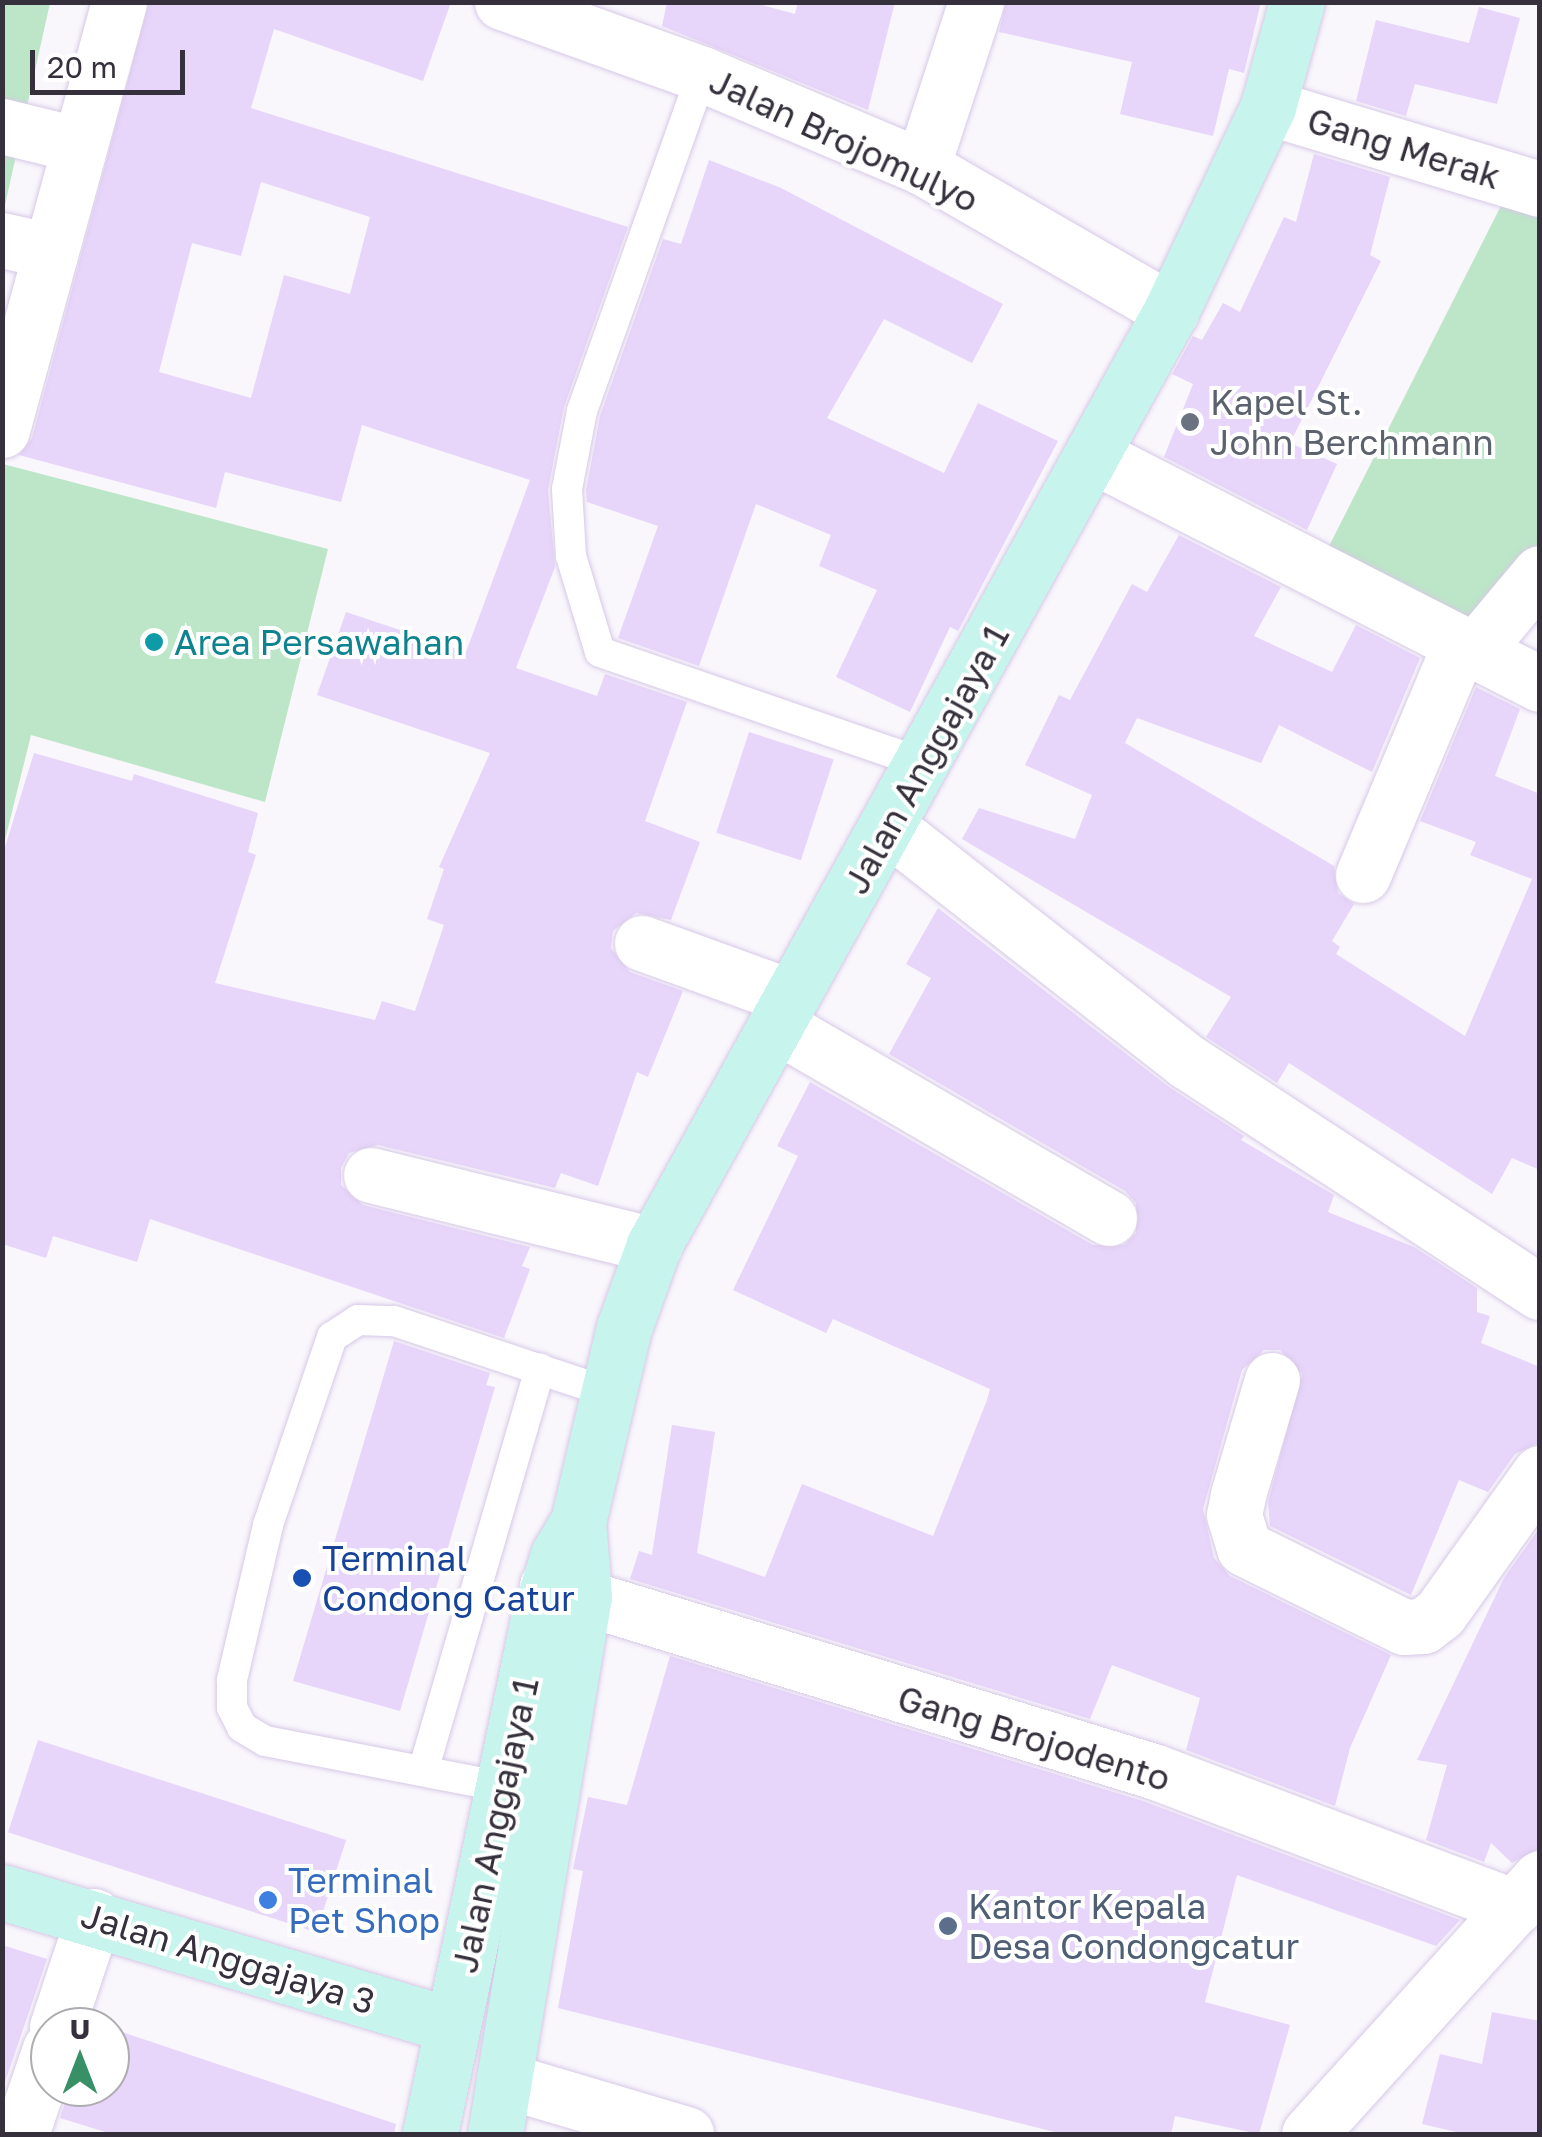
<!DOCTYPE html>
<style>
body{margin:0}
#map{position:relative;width:1542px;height:2137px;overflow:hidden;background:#f9f6fc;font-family:"Golos Text",sans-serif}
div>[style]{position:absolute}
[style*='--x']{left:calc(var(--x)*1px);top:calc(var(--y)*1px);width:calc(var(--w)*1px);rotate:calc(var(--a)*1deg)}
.green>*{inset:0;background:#bce6c7}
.building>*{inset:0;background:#e7d5fa;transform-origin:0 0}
.roads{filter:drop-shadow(0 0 2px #d7c9e6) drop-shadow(0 0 2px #d7c9e6)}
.service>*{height:30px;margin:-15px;padding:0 15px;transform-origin:15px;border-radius:15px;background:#fff}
.minor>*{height:55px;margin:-27.5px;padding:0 27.5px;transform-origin:27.5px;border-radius:27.5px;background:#fff}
.tertiary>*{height:55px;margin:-27.5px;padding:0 27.5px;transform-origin:27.5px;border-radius:27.5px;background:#fff}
.secondary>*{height:55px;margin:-27.5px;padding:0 27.5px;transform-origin:27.5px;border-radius:27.5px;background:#c7f4ed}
.dots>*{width:28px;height:28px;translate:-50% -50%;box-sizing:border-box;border:5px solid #fff;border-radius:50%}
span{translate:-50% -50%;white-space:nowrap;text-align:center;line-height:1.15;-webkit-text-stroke:8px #fff;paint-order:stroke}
.street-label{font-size:35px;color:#35303b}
.worship-label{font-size:35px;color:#5b616d}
.left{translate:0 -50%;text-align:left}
.culture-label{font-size:35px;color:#0d838f}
.transit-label{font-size:35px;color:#164399}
.shop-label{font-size:35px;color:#366cbe}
.service-label{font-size:35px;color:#4e5e75}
.frame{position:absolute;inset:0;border:5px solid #35303b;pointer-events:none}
.north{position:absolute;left:30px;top:2007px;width:100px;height:100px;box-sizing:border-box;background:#fff;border:2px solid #aeacb1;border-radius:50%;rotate:0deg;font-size:28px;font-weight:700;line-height:40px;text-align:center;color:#35303b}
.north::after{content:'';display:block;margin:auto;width:35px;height:45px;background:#389166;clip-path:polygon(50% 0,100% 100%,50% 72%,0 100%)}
.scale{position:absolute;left:30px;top:50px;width:155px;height:45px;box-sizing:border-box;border:5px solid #35303b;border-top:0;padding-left:12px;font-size:30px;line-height:35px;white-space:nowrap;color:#35303b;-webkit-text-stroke:8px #fff;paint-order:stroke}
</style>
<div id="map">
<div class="green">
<div style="clip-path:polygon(3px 3px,50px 3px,3px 214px)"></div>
<div style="clip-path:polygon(1513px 182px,1539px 189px,1539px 573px,1473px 653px,1316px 572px)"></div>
<div style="clip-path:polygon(3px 464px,328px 549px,265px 802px,31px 735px,3px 848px)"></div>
</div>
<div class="building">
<div style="clip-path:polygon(evenodd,149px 2px,451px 2px,423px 81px,274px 29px,251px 108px,628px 227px,564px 407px,548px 490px,555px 567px,516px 668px,597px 696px,605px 674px,687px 702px,645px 821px,700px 842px,671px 920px,636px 913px,613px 931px,611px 948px,630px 972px,683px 991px,648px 1077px,637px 1072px,598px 1186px,561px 1173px,555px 1188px,378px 1145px,349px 1153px,341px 1168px,341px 1185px,363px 1205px,530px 1247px,522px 1266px,530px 1269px,504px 1338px,150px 1219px,137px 1262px,53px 1236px,46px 1258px,2px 1244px,2px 857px,34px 753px,132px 781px,134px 774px,258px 813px,248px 852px,256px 855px,215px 983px,375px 1020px,382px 1001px,415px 1011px,444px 925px,427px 919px,444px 869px,439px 867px,490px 753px,317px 695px,346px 612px,466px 652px,530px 480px,362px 425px,341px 502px,225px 472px,216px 508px,19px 455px,32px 438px,149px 2px,261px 182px,370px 217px,350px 294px,284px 275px,251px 398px,159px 372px,192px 243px,241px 256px,261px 182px)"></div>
<div style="clip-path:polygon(667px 2px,751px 2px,795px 14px,798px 2px,895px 2px,868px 110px,662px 26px)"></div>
<div style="clip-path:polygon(1006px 2px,1261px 2px,1244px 73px,1229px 69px,1213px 136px,1120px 114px,1132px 62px,999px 32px)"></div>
<div style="clip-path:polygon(1479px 7px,1520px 18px,1497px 104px,1415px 84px,1406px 116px,1356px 101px,1376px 20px,1469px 43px)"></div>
<div style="clip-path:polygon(1314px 154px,1390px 177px,1370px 255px,1381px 261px,1290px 443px,1337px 464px,1307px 530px,1164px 457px,1193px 384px,1172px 374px,1193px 336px,1202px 340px,1223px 303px,1240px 312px,1284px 217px,1296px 222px)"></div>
<div style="clip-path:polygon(709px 160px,781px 188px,1003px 304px,972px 363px,884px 319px,827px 418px,944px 473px,978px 403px,1058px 441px,958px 631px,950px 627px,910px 712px,836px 677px,877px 590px,819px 566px,831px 535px,756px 504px,699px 666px,618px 638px,658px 526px,587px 502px,586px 490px,600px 416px,663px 239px,681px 244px)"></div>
<div style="clip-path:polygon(1179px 535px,1281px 587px,1254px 636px,1332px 672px,1356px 625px,1420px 658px,1372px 772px,1279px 725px,1261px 763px,1137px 718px,1125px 743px,1334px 866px,1338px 893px,1354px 904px,1332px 941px,1340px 947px,1336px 954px,1465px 1036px,1532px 879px,1470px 855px,1476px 842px,1420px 821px,1476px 687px,1520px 709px,1495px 776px,1540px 794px,1540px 1170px,1512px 1158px,1492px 1194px,1289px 1063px,1277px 1083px,1206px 1037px,1231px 997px,962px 839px,979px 808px,1075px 839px,1092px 795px,1025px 765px,1059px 695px,1070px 700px,1132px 584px,1147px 592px)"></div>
<div style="left:749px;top:732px;width:89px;height:106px;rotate:18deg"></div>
<div style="clip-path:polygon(938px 908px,1169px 1087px,1244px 1136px,1241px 1140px,1334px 1195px,1328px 1212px,1414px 1247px,1477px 1288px,1477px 1312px,1490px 1316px,1481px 1343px,1540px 1367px,1540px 1442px,1515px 1454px,1488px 1492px,1459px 1480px,1411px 1595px,1270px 1526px,1268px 1502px,1302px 1374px,1280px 1350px,1264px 1350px,1242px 1370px,1203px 1509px,1214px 1558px,1230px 1576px,1391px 1655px,1350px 1748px,1335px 1806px,1186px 1750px,1200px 1698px,1112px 1665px,1090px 1719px,630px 1579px,639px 1551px,652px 1555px,672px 1425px,715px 1432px,697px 1553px,765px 1577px,802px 1484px,933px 1536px,987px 1400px,990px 1389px,833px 1319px,826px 1333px,733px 1290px,798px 1156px,777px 1146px,810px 1082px,1093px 1245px,1124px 1245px,1136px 1233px,1136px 1203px,1125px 1191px,889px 1054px,931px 978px,906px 964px)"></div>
<div style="clip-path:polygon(394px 1341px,490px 1373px,486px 1385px,495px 1387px,400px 1711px,293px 1681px)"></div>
<div style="clip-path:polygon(1540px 1527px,1540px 1848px,1512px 1863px,1491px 1843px,1484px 1862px,1426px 1840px,1447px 1765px,1417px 1760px,1504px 1578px)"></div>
<div style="clip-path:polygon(670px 1656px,1143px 1801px,1460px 1920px,1436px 1946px,1237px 1875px,1205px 2002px,1290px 2025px,1259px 2134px,1175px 2116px,1171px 2134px,1063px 2134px,558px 2008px,583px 1871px,573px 1869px,588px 1797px,627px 1805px)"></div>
<div style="left:38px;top:1740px;width:324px;height:97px;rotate:18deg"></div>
<div style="clip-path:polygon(2px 1945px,47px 1959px,2px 2091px)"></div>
<div style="clip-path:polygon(1492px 2012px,1540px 2021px,1540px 2134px,1465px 2134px,1422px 2124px,1440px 2054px,1482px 2064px)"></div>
<div style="clip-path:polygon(110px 2028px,396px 2124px,394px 2134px,112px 2134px,60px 2118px,70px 2087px,110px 2087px)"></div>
</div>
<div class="roads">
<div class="service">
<div style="--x:702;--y:74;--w:358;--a:109.6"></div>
<div style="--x:582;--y:411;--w:79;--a:100.9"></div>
<div style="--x:567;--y:489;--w:67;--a:86.6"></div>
<div style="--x:571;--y:556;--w:100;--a:73.2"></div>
<div style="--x:600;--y:652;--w:342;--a:19"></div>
<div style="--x:424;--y:1768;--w:416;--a:-73.8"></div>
<div style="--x:504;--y:1787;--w:243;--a:-169.1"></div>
<div style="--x:265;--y:1741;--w:27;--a:-149"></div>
<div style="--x:242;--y:1727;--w:22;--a:-117"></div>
<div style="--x:232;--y:1707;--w:27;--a:-90"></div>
<div style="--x:232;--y:1680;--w:159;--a:-76.9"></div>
<div style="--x:268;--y:1525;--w:199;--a:-71.2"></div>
<div style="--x:332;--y:1337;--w:31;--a:-33"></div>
<div style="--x:358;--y:1320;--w:36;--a:2"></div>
<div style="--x:394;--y:1321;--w:225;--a:18.4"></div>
</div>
<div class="minor">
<div style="--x:502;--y:2;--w:213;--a:19.8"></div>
<div style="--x:702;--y:74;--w:239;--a:22.9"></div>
<div style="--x:922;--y:167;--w:288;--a:30"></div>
<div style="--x:1268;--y:107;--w:284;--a:16.8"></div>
<div style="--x:2;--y:126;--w:80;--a:13.7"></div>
<div style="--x:922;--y:167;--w:174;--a:-71.9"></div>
<div style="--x:2;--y:240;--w:50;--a:12.7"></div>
<div style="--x:2;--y:430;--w:444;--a:-74.7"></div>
<div style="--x:1092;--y:455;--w:503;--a:27.07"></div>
<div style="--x:1473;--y:653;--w:104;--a:-50.1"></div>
<div style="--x:888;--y:827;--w:381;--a:38.1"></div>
<div style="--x:1188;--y:1062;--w:420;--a:33.2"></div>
<div style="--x:1363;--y:875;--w:247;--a:-67.2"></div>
<div style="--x:642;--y:943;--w:158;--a:19.9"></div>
<div style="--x:776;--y:1025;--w:385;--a:30.1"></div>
<div style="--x:371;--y:1175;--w:292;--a:13.9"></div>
<div style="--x:1272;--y:1380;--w:120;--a:106.5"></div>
<div style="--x:1238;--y:1495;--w:20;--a:101"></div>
<div style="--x:1234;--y:1515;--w:34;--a:73"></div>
<div style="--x:1244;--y:1548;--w:178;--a:26.3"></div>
<div style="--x:1404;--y:1627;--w:19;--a:-3"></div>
<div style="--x:1423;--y:1626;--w:21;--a:-37"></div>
<div style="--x:1440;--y:1613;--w:172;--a:-54.5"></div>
<div style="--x:547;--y:1586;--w:634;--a:16.98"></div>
<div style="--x:1153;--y:1771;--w:387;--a:20.6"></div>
<div style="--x:57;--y:2027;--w:117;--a:-71.6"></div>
<div style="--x:21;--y:2134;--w:90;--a:-71.2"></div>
</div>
<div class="tertiary">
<div style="--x:504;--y:2080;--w:190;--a:16.5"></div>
<div style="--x:1309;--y:2134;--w:345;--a:-47.9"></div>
</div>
<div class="secondary">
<div style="--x:2;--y:1892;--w:470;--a:16.5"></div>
<div style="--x:430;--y:2134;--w:525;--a:-78.13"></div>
<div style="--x:538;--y:1620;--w:68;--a:-72.9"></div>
<div style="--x:558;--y:1555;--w:39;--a:-59"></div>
<div style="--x:578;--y:1522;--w:199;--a:-76.7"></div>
<div style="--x:624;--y:1328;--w:88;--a:-70.1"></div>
<div style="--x:654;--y:1245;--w:1068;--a:-61.03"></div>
<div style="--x:1171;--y:311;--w:226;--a:-64.6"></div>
<div style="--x:1268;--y:107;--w:109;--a:-74.6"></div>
<div style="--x:495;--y:2134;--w:545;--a:-80.61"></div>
<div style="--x:584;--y:1596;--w:74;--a:-94.6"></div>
</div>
</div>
<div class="dots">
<div style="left:1190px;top:422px;background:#6b7280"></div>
<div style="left:154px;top:642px;background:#0f9aa8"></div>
<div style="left:302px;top:1578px;background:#1a4fb4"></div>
<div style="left:268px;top:1900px;background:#3f7fe0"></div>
<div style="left:948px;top:1926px;background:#5c6f8a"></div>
</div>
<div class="street-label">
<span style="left:844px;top:140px;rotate:25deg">Jalan Brojomulyo</span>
<span style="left:1404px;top:148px;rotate:17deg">Gang Merak</span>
<span style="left:926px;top:759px;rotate:-61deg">Jalan Anggajaya 1</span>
<span style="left:1034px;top:1738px;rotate:17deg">Gang Brojodento</span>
<span style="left:495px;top:1825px;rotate:-78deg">Jalan Anggajaya 1</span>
<span style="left:228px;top:1958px;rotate:17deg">Jalan Anggajaya 3</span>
</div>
<div class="worship-label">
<span class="left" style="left:1210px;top:422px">Kapel St.<br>John Berchmann</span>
</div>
<div class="culture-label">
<span class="left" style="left:174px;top:642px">Area Persawahan</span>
</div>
<div class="transit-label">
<span class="left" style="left:322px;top:1578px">Terminal<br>Condong Catur</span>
</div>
<div class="shop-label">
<span class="left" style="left:288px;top:1900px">Terminal<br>Pet Shop</span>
</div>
<div class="service-label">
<span class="left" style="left:968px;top:1926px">Kantor Kepala<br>Desa Condongcatur</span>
</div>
<div class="frame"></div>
<div class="north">U</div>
<div class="scale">20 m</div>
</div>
